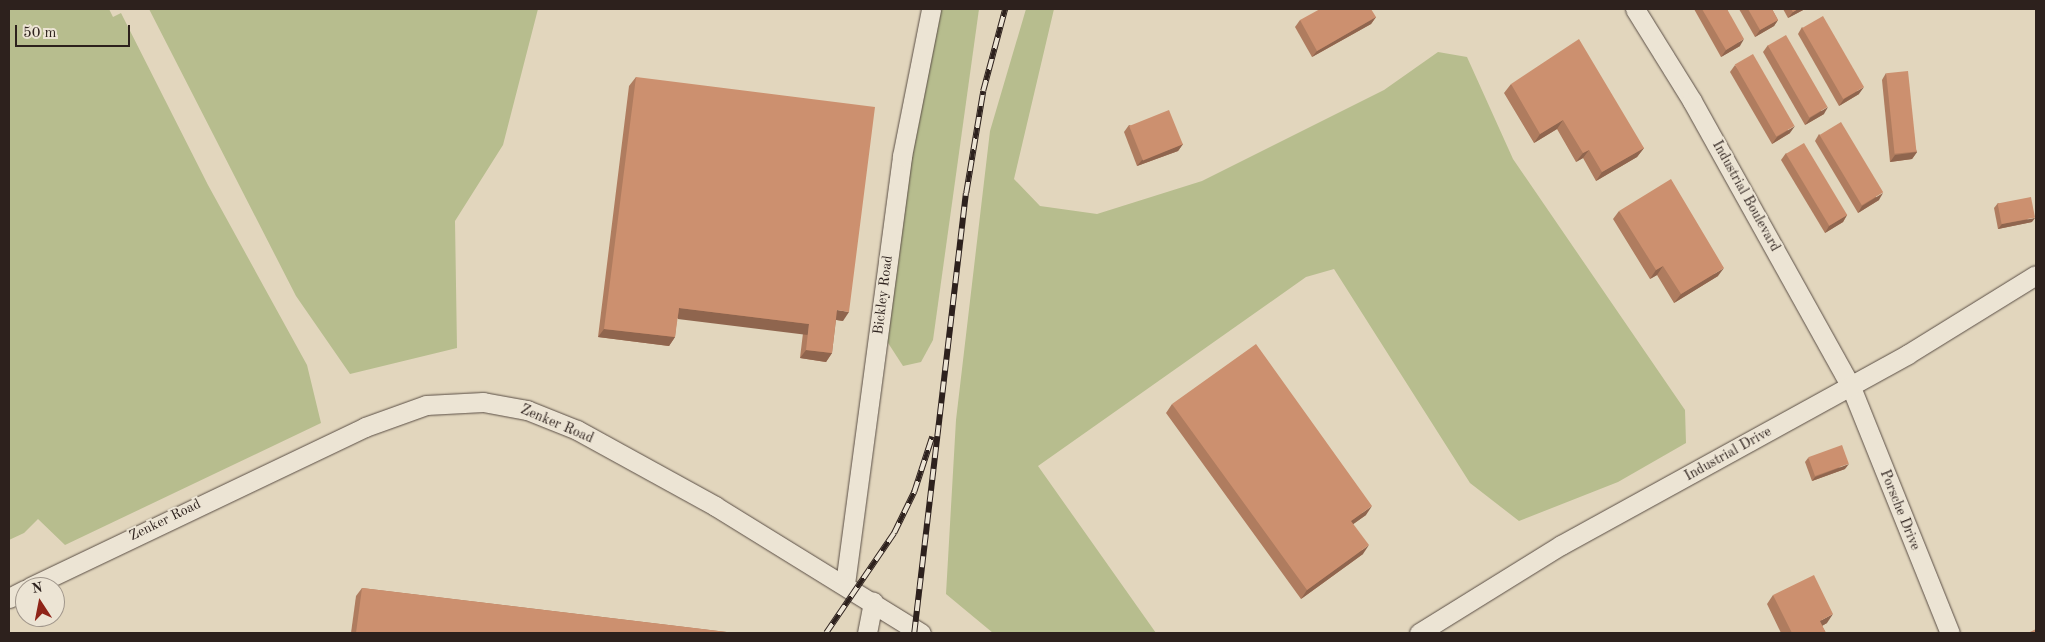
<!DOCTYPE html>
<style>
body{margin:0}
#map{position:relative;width:2045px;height:642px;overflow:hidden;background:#e2d6bd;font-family:"Old Standard TT",serif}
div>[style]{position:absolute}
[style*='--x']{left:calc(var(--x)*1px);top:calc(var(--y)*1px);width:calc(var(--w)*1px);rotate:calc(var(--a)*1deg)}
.green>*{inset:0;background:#b7bd8e}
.roads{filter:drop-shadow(0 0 1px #5a4e45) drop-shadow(0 0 1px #5a4e45)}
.minor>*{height:19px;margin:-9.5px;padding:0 9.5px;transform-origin:9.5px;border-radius:9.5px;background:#ece4d4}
.rail>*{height:5.5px;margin-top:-2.75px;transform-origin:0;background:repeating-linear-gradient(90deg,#ece4d4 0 11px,#2d211d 0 22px);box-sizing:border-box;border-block:1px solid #2d211d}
.wall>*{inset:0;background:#af7c5f}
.shaded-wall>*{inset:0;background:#8f654e;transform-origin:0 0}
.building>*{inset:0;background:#cc906f;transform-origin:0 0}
span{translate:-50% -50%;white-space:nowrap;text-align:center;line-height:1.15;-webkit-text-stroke:4px #ece4d4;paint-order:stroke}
.street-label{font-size:14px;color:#2d211d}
.frame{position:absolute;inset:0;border:10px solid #2d211d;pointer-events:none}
.north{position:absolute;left:15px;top:577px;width:50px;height:50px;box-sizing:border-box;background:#ece4d4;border:1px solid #a0968b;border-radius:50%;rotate:349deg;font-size:14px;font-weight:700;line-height:20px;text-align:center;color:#2d211d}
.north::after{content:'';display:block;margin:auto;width:18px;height:22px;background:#8f2418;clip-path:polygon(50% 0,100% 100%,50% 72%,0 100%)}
.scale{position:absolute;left:15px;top:25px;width:115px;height:22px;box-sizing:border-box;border:2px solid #2d211d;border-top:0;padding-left:6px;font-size:15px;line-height:18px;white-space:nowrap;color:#2d211d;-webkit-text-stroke:4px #ece4d4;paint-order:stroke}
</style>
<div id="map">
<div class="green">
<div style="clip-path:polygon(9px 9px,109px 9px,113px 17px,121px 13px,208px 185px,307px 365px,321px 423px,65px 545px,38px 519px,24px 533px,9px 540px)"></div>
<div style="clip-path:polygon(149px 9px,538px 9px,503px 145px,455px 221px,457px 348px,350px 374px,296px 296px)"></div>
<div style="clip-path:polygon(931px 9px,979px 9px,933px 340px,921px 362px,903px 366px,879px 329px)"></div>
<div style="clip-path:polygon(1026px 9px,1054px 9px,1014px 179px,1040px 206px,1097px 214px,1202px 181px,1384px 90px,1438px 52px,1467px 57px,1513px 159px,1685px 410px,1686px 443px,1618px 482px,1519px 521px,1470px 483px,1334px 269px,1306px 277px,1038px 466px,1156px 633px,993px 633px,946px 594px,956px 420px,990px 131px)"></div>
</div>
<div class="roads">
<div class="minor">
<div style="--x:1635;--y:9;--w:108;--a:58.2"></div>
<div style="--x:1692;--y:101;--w:327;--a:60.9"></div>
<div style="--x:1851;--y:387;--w:265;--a:68.1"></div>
<div style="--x:845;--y:584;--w:432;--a:-82.4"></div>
<div style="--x:902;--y:156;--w:150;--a:-78.8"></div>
<div style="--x:30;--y:587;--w:371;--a:-25.5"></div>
<div style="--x:365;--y:427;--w:65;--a:-19.8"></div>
<div style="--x:426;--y:405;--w:57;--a:-3"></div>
<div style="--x:483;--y:402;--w:45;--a:10.3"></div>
<div style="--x:527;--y:410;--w:54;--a:21.8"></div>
<div style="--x:577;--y:430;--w:158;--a:28.8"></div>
<div style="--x:715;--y:506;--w:242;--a:31.7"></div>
<div style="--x:9;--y:598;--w:18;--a:-27"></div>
<div style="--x:867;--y:633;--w:32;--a:-79"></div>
<div style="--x:1419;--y:633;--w:167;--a:-31.8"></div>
<div style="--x:1561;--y:545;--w:396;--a:-28.8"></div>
<div style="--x:1908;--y:354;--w:150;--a:-31.7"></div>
</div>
</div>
<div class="rail">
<div style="--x:826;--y:633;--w:121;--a:-55.8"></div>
<div style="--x:894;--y:533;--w:46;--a:-64"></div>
<div style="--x:914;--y:492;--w:58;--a:-71.9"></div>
<div style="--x:914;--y:633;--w:443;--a:-83.3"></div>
<div style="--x:966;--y:193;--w:103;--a:-80.5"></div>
<div style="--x:983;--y:91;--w:85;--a:-75"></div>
</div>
<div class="wall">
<div style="clip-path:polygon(1694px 9px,1727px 9px,1740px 46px,1721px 57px)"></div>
<div style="clip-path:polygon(1739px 9px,1772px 9px,1778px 20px,1774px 26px,1755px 37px)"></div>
<div style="clip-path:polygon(1783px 9px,1805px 9px,1788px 18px)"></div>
<div style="clip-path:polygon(1376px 17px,1371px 24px,1312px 57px,1295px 27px,1300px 20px)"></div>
<div style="clip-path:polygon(1802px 27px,1859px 94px,1839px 106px,1798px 34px)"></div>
<div style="clip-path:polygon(1768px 45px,1824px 114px,1805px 125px,1763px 52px)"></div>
<div style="clip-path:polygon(1735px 65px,1790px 133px,1772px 144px,1730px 72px)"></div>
<div style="clip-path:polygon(1886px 73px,1917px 152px,1912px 159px,1890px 162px,1882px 80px)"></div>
<div style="clip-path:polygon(636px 77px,843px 321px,836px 320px,832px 353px,826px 362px,800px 358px,803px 333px,677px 318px,675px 337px,669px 346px,598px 337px,629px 86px)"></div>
<div style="clip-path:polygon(1511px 84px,1644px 148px,1637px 157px,1596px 181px,1583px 158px,1576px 162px,1557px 129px,1534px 143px,1504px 93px)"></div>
<div style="clip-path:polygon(1129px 125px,1183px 144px,1178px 151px,1137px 166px,1124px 132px)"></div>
<div style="clip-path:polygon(1819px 134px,1879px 200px,1858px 213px,1815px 141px)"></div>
<div style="clip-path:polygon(1786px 153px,1847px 215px,1843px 222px,1825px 233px,1781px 160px)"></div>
<div style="clip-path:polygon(1998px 203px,2032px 222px,1998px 229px,1994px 208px)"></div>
<div style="clip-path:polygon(1619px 211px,1718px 276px,1674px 303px,1657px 275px,1650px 279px,1613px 219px)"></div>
<div style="clip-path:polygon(1172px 404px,1366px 515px,1353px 524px,1363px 554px,1301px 599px,1166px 413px)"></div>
<div style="clip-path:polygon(1808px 458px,1845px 469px,1812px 481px,1805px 462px)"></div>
<div style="clip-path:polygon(362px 588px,735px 633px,351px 633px,356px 596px)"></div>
<div style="clip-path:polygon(1773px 595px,1827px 623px,1822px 626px,1826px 633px,1781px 633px,1767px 604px)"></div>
</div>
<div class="shaded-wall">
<div style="clip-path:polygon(1798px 9px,1805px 9px,1788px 18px,1793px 12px)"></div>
<div style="clip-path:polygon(1376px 17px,1371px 24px,1312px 57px,1317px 51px)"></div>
<div style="clip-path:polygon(1778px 20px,1774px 26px,1755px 37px,1760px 30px)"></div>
<div style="clip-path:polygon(1744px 39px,1740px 46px,1721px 57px,1726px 50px)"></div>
<div style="clip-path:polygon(1864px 87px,1859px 94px,1839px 106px,1844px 99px)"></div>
<div style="clip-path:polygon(1828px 107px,1824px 114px,1805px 125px,1810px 118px)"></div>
<div style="clip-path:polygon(1563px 120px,1557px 129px,1534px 143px,1540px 134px)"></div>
<div style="clip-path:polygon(1795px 126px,1790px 133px,1772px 144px,1777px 137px)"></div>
<div style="clip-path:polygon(1183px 144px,1178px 151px,1137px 166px,1142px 160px)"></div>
<div style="clip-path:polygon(1644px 148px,1637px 157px,1596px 181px,1602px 172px)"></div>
<div style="clip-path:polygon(1589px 150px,1583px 158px,1576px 162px,1583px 153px)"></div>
<div style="clip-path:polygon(1917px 152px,1912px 159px,1890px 162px,1895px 155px)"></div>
<div style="clip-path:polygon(1883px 193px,1879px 200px,1858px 213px,1862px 206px)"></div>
<div style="clip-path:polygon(1847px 215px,1843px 222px,1825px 233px,1829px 226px)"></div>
<div style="clip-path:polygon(2035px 218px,2032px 222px,1998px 229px,2002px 224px)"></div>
<div style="clip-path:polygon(1663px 266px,1657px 275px,1650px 279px,1656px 270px)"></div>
<div style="clip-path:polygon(1724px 268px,1718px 276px,1674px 303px,1681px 294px)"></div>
<div style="left:679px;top:308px;width:131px;height:11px;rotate:7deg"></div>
<div style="clip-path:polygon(837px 310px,849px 312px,843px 321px,831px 319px)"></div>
<div style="clip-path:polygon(604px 329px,675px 337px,669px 346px,598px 337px)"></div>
<div style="clip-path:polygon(806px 350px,832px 353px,826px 362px,800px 358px)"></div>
<div style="clip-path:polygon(1849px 464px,1845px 469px,1812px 481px,1815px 477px)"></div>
<div style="clip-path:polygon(1372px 506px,1366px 515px,1345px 530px,1351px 521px)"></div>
<div style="clip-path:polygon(1369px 545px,1363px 554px,1301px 599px,1307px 590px)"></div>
<div style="clip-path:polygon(1833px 614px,1827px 623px,1814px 630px,1820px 621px)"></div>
</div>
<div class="building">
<div style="clip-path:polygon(1320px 9px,1371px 9px,1376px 17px,1317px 51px,1300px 20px)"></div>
<div style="clip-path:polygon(1702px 9px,1727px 9px,1744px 39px,1726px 50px)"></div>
<div style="clip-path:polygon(1748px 9px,1772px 9px,1778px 20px,1760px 30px)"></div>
<div style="clip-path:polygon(1791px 9px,1798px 9px,1793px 12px)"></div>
<div style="left:1823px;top:16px;width:82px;height:24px;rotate:60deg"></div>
<div style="left:1786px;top:35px;width:83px;height:21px;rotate:60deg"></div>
<div style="clip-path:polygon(1579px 39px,1644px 148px,1602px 172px,1589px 150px,1583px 153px,1563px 120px,1540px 134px,1511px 84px)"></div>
<div style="left:1753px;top:54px;width:83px;height:21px;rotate:60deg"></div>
<div style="left:1908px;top:71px;width:81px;height:22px;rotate:84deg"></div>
<div style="clip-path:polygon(636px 77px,875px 107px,849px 312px,837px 310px,832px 353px,806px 350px,809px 324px,679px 308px,675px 337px,604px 329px)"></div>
<div style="left:1169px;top:110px;width:37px;height:43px;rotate:68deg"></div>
<div style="left:1841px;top:122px;width:82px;height:25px;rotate:59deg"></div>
<div style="left:1804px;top:143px;width:84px;height:21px;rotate:59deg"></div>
<div style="clip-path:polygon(1671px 179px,1724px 268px,1681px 294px,1663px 266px,1656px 270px,1619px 211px)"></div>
<div style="left:2031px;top:197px;width:21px;height:34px;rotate:79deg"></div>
<div style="clip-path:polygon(1256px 344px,1372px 506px,1351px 521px,1369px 545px,1307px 590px,1172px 404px)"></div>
<div style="left:1842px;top:445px;width:20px;height:36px;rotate:70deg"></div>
<div style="clip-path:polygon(1814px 575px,1833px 614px,1820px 621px,1826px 633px,1792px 633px,1773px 595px)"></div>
<div style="clip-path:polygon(362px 588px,735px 633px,356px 633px)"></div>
<div style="clip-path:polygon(2036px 629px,2036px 633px,2028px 633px)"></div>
</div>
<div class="street-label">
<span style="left:1746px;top:196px;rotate:61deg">Industrial Boulevard</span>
<span style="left:883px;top:295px;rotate:-83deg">Bickley Road</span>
<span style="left:557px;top:424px;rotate:23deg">Zenker Road</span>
<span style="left:1728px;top:454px;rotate:-29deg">Industrial Drive</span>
<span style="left:1900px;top:510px;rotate:68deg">Porsche Drive</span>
<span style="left:165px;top:520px;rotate:-26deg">Zenker Road</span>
</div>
<div class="frame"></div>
<div class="north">N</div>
<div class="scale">50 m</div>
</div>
